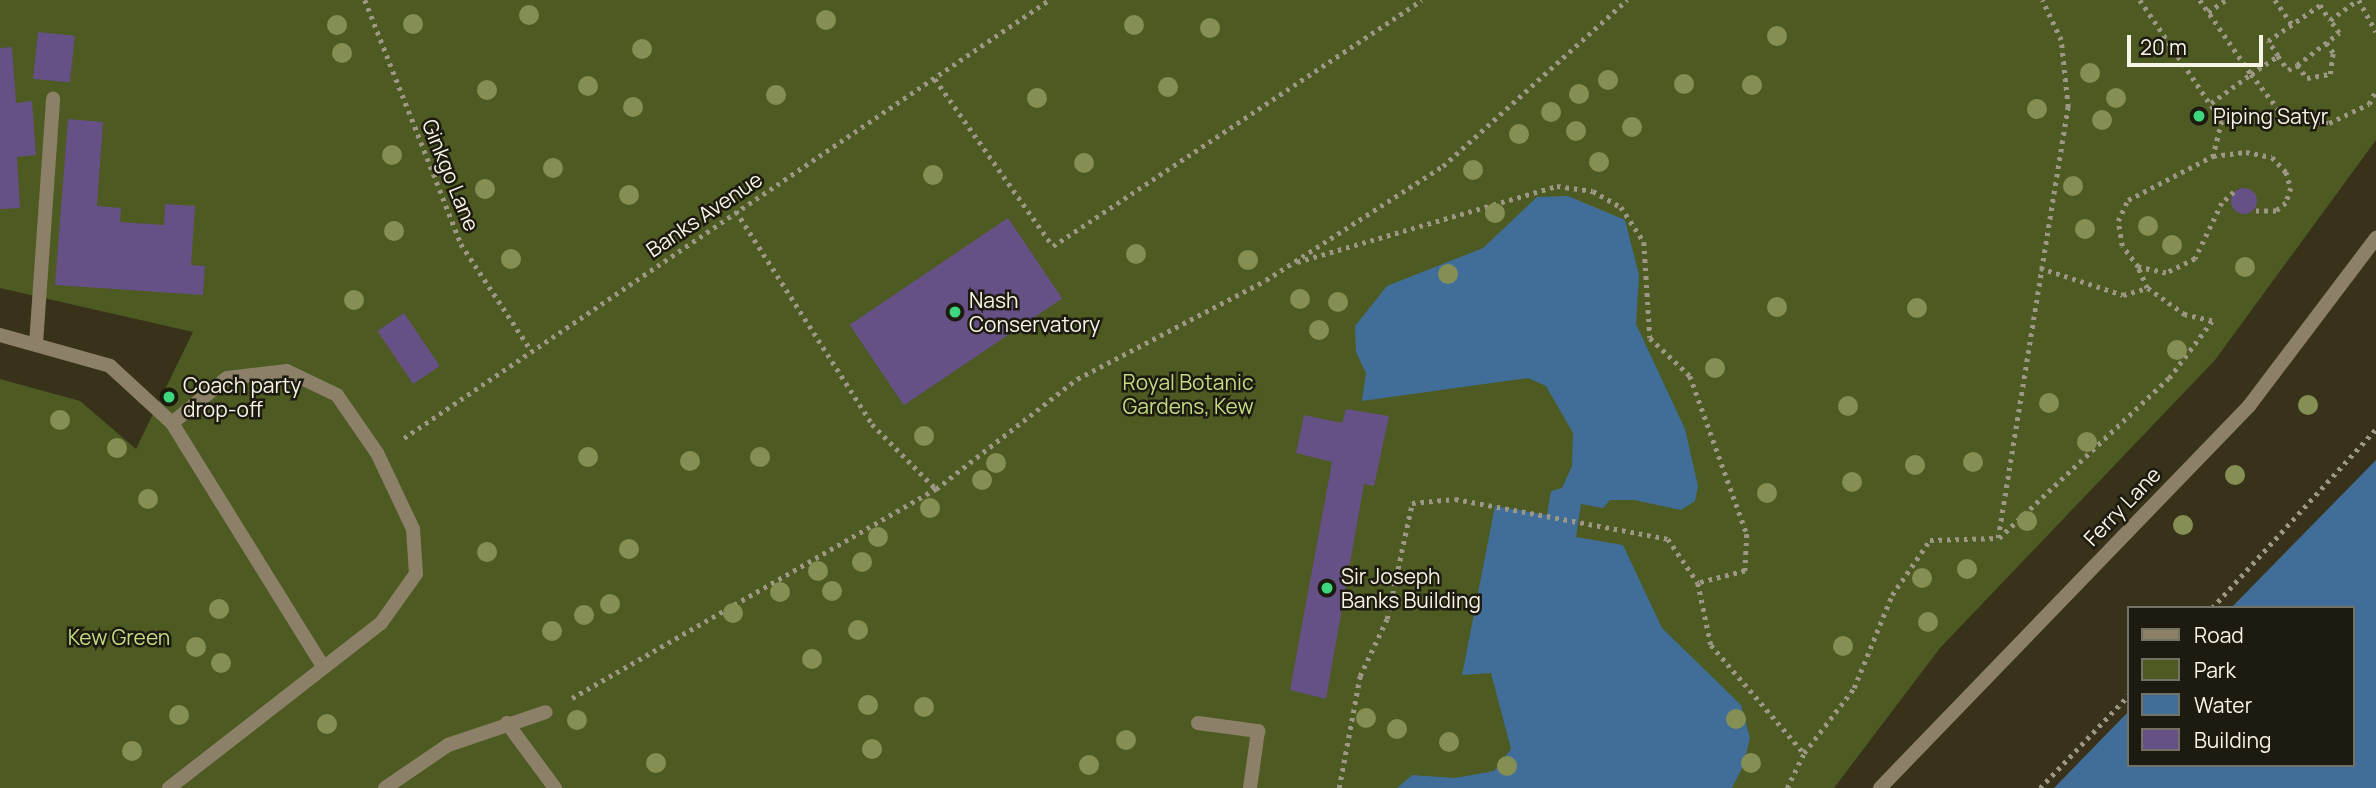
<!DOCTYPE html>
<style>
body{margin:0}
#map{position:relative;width:2376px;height:788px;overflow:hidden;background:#39321b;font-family:Manrope,sans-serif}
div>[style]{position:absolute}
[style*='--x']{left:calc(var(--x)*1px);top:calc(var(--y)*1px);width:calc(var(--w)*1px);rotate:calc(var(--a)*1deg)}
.green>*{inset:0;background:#4d5a21}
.water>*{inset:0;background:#406e99}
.building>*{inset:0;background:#665186;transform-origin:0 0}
.round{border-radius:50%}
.path>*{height:4.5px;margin-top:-2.25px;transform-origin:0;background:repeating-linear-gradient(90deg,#9d9785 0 3.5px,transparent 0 8.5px)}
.service>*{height:14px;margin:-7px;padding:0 7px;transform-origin:7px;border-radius:7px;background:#8c8068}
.minor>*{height:14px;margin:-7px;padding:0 7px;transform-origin:7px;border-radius:7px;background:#8c8068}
.trees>*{width:20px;height:20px;margin:-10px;border-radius:50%;background:#858f54}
.dots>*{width:19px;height:19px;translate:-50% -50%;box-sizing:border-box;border:4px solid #1d1a10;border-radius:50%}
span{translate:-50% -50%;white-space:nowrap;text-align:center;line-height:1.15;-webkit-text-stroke:5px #1d1a10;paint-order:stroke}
.poi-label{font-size:21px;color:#f7f3e5}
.left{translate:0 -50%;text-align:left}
.street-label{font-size:21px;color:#f7f3e5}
.park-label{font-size:21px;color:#c4db83}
.legend{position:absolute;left:2127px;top:606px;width:228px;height:161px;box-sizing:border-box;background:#1d1a10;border:2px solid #747165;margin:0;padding:9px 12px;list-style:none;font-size:21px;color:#f7f3e5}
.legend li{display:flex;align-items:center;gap:14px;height:35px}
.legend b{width:35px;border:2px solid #747165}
.scale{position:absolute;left:2127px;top:35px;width:136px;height:32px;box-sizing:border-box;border:4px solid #f7f3e5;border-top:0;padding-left:9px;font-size:21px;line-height:24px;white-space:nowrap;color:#f7f3e5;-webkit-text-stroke:5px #1d1a10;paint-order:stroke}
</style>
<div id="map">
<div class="green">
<div style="clip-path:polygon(0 0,2376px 0,2376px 140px,2215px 360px,1940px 648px,1834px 788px,0 788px,0 379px,80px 401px,136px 449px,193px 332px,0 288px)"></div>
</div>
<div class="water">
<div style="clip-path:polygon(1568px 196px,1625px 220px,1639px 275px,1636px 324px,1685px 429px,1698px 486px,1695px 501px,1681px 510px,1634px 500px,1610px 500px,1603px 508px,1581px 504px,1576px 537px,1623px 545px,1662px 628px,1741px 705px,1750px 738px,1743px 766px,1732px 788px,1397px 788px,1412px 775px,1455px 778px,1494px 771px,1511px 749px,1491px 673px,1462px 675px,1495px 506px,1547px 515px,1551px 491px,1562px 488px,1572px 466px,1573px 433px,1546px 386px,1528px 378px,1362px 401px,1366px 373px,1356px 352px,1355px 326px,1387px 286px,1483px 248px,1537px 197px)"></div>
<div style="clip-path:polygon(2376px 460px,2376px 788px,2054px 788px,2129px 711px,2129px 765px,2353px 765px,2353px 608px,2231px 608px)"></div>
</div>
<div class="building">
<div style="left:38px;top:32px;width:37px;height:47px;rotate:6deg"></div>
<div style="clip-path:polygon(12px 47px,16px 103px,32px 101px,36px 155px,17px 157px,20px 208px,0 209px,0 48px)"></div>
<div style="clip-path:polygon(68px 119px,103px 122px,97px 206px,121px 208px,120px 222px,164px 225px,165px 204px,195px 206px,191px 265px,205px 266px,203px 295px,55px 285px)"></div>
<div class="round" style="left:2231px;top:188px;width:26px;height:26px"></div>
<div style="left:1008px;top:218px;width:97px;height:191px;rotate:56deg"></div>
<div style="left:404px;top:313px;width:64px;height:32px;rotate:56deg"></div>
<div style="clip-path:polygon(1346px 409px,1389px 416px,1374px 486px,1364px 484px,1326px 699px,1290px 690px,1332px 462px,1296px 453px,1304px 415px,1342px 423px)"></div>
</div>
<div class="path">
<div style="--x:365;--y:0;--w:262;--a:68.5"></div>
<div style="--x:461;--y:244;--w:127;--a:56.6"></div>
<div style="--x:2140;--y:0;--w:146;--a:55.9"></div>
<div style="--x:2222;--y:121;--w:36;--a:104"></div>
<div style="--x:2200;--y:0;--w:90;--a:55.4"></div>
<div style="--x:2251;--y:74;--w:32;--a:-34"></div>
<div style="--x:2278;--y:56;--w:17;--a:54"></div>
<div style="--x:2288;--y:70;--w:10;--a:-29"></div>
<div style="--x:2297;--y:65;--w:53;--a:-37.3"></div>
<div style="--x:2339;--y:33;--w:16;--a:-125"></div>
<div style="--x:2330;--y:20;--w:34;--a:-36"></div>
<div style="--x:2275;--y:0;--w:29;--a:55"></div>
<div style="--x:2359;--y:0;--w:36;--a:62"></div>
<div style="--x:2208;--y:12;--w:22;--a:-34"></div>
<div style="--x:2278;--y:56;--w:18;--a:-124"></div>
<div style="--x:2268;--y:41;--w:63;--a:-34.7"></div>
<div style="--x:2320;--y:5;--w:18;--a:56"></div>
<div style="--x:2297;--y:65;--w:16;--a:52"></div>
<div style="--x:2307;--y:78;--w:23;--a:-10"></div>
<div style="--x:2330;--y:74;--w:21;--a:-82"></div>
<div style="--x:2333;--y:53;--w:12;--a:-125"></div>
<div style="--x:935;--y:79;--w:204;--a:54.8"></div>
<div style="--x:1053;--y:246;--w:443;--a:-33.7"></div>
<div style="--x:2211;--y:103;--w:49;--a:-35.9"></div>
<div style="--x:2251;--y:74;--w:46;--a:52.1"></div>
<div style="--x:2279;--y:110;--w:24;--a:33"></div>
<div style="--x:2299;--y:123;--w:30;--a:0"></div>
<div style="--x:2329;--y:123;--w:44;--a:-25.4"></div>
<div style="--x:2369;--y:104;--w:16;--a:-63"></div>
<div style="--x:2234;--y:192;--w:16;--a:137"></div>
<div style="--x:2222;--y:203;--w:62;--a:115.7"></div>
<div style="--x:2195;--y:259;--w:32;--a:154"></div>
<div style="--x:2166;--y:273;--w:29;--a:-168"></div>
<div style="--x:2138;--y:267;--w:26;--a:-127"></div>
<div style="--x:2122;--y:246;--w:25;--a:-99"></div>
<div style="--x:2118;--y:221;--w:23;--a:-65"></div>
<div style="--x:2128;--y:200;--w:96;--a:-27.4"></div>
<div style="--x:2213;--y:156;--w:33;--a:-7"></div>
<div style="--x:2246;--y:152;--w:26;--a:11"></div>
<div style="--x:2272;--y:157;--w:21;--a:47"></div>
<div style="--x:2286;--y:172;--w:17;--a:73"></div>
<div style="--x:2291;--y:188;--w:16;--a:108"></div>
<div style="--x:2286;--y:203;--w:13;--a:141"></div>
<div style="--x:2276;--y:211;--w:23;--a:180"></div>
<div style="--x:736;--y:211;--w:253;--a:57.4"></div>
<div style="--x:872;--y:424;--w:91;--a:45.4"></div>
<div style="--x:1297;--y:262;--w:271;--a:-16.3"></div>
<div style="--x:1557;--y:186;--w:36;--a:8"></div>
<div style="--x:1593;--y:191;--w:32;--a:30"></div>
<div style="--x:1621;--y:207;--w:42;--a:56.7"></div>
<div style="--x:1644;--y:242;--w:96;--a:86.4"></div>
<div style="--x:1650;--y:338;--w:55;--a:43.5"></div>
<div style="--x:1690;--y:376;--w:168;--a:70.2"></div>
<div style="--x:1747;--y:534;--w:37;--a:93"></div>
<div style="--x:1745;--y:571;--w:49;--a:165.7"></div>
<div style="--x:1698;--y:583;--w:63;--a:78.2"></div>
<div style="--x:1711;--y:645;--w:143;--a:49.3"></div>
<div style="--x:2040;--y:268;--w:87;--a:18"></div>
<div style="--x:2123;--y:295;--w:25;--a:-16"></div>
<div style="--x:404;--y:438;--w:780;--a:-34.18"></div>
<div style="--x:1999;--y:538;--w:233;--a:-43.3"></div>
<div style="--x:2169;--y:378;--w:71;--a:-53"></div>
<div style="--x:2212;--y:321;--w:28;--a:-167"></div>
<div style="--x:2185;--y:315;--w:47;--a:-144.6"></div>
<div style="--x:2147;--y:288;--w:22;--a:-114"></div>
<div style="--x:2212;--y:608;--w:243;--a:-47.5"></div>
<div style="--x:572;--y:698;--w:420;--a:-29.9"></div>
<div style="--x:936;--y:489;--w:179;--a:-38"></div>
<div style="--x:1077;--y:379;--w:213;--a:-27.6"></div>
<div style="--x:1266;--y:280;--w:211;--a:-32.8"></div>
<div style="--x:1443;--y:166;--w:248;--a:-42.1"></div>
<div style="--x:1339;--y:788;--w:114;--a:-79.4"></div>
<div style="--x:1360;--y:676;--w:63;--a:-64.7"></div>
<div style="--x:1387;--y:619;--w:119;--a:-77.8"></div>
<div style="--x:1412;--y:503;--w:43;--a:-5.3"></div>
<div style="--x:1455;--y:499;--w:217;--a:10.6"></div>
<div style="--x:1668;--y:539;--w:53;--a:55.7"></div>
<div style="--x:1787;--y:788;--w:39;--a:-64"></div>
<div style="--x:1804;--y:753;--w:82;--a:-52.4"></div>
<div style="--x:1854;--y:688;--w:100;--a:-67.8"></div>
<div style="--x:1892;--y:595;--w:67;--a:-55.4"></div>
<div style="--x:1930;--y:540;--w:68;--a:-1.7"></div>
<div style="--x:1998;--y:538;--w:437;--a:-80.8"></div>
<div style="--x:2068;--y:107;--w:67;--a:-96"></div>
<div style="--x:2061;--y:40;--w:44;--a:-115.4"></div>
<div style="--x:2040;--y:788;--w:129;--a:-46.3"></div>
</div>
<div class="service">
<div style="--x:36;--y:344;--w:246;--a:-86"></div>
<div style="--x:507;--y:723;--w:81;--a:53.6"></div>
<div style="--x:1198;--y:723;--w:61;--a:7.6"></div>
<div style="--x:1258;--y:731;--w:58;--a:98"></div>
<div style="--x:385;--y:788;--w:76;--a:-34.3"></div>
<div style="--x:448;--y:745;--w:103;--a:-18.6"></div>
<div style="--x:1880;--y:788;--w:531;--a:-45.99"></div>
<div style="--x:2249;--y:406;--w:211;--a:-52.9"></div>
</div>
<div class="minor">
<div style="--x:0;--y:335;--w:114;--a:15.7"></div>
<div style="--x:110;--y:366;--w:84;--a:42.6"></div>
<div style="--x:172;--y:423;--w:287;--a:58.2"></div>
<div style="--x:169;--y:788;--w:269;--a:-37.9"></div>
<div style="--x:381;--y:623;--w:60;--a:-54.5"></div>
<div style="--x:416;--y:574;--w:45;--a:-93.8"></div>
<div style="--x:413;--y:529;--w:84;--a:-115.3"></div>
<div style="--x:377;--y:453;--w:70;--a:-124.6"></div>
<div style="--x:337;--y:395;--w:55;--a:-154.4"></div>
<div style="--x:287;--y:371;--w:60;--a:173.3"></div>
<div style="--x:227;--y:378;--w:71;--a:140.7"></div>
</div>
<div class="trees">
<div style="left:529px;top:15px"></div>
<div style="left:826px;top:20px"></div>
<div style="left:413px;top:24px"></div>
<div style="left:337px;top:25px"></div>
<div style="left:1134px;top:25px"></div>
<div style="left:1210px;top:28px"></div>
<div style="left:1777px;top:36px"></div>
<div style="left:642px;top:49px"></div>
<div style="left:342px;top:53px"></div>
<div style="left:2090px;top:73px"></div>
<div style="left:1608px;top:80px"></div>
<div style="left:1684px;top:84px"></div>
<div style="left:1752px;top:85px"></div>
<div style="left:588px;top:86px"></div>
<div style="left:1168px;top:87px"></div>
<div style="left:487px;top:90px"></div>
<div style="left:1579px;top:94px"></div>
<div style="left:776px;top:95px"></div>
<div style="left:1037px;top:98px"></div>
<div style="left:2116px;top:98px"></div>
<div style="left:633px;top:107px"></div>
<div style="left:2037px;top:109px"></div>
<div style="left:1551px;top:112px"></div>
<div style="left:2102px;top:120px"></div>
<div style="left:1632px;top:127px"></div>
<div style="left:1576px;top:131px"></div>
<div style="left:1519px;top:134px"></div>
<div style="left:392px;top:155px"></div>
<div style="left:1599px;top:162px"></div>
<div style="left:1084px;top:163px"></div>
<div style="left:553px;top:168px"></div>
<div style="left:1473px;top:170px"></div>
<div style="left:933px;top:175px"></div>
<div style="left:2073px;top:186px"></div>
<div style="left:485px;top:189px"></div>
<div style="left:629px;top:195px"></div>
<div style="left:1495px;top:213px"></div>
<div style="left:2148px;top:226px"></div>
<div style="left:2085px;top:229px"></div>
<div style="left:394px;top:231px"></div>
<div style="left:2172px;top:245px"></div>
<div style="left:1136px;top:254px"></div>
<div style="left:511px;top:259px"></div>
<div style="left:1248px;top:260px"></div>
<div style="left:2245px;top:267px"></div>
<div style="left:1448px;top:274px"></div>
<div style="left:1300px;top:299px"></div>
<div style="left:354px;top:300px"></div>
<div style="left:1338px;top:302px"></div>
<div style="left:1777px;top:307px"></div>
<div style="left:1917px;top:308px"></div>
<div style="left:1319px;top:330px"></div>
<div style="left:2177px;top:350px"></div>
<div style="left:1715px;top:368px"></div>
<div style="left:2049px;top:403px"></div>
<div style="left:2308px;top:405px"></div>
<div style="left:1848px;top:406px"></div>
<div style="left:60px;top:420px"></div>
<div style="left:924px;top:436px"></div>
<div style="left:2087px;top:442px"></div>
<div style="left:117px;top:448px"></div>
<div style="left:588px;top:457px"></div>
<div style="left:760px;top:457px"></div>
<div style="left:690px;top:461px"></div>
<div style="left:1973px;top:462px"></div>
<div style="left:996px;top:463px"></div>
<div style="left:1915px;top:465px"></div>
<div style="left:2235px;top:475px"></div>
<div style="left:982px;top:480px"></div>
<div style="left:1852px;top:482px"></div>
<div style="left:1767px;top:493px"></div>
<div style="left:148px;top:499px"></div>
<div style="left:930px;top:508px"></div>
<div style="left:2027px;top:521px"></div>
<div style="left:2183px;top:525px"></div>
<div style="left:878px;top:537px"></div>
<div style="left:629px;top:549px"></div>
<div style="left:487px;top:552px"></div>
<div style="left:862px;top:562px"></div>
<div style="left:1967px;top:569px"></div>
<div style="left:818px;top:571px"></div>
<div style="left:1922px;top:578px"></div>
<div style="left:832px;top:591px"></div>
<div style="left:780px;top:592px"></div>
<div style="left:610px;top:604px"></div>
<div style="left:219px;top:609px"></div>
<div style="left:733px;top:613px"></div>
<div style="left:584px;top:615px"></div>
<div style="left:1928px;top:622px"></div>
<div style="left:858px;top:630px"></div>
<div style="left:552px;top:631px"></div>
<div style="left:1843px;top:646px"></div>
<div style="left:196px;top:647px"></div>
<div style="left:812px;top:659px"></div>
<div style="left:221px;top:663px"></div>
<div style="left:868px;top:705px"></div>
<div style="left:924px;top:707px"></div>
<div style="left:179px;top:715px"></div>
<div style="left:1366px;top:718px"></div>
<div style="left:1736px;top:719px"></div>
<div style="left:577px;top:720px"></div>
<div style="left:327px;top:724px"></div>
<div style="left:1397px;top:729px"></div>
<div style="left:1126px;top:740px"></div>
<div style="left:1449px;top:742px"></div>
<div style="left:872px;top:749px"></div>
<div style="left:132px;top:751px"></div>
<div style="left:656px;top:763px"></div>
<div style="left:1751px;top:763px"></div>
<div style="left:1089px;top:765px"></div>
<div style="left:1507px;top:766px"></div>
</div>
<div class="dots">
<div style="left:2199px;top:116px;background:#3fd77d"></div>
<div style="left:955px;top:312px;background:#3fd77d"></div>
<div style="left:169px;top:397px;background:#3fd77d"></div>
<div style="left:1327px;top:588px;background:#3fd77d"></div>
</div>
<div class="poi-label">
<span class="left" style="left:2213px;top:116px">Piping Satyr</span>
<span class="left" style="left:969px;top:312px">Nash<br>Conservatory</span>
<span class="left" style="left:183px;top:397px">Coach party<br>drop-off</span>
<span class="left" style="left:1341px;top:588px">Sir Joseph<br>Banks Building</span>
</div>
<div class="street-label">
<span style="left:451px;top:175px;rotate:68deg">Ginkgo Lane</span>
<span style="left:704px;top:214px;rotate:-34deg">Banks Avenue</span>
<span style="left:2122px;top:506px;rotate:-46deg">Ferry Lane</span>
</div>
<div class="park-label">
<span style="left:1188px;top:394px">Royal Botanic<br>Gardens, Kew</span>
<span style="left:119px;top:637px">Kew Green</span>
</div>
<ul class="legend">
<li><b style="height:9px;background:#8c8068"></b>Road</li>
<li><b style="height:19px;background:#4d5a21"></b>Park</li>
<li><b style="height:19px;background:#406e99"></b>Water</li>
<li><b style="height:19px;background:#665186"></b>Building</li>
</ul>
<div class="scale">20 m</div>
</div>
